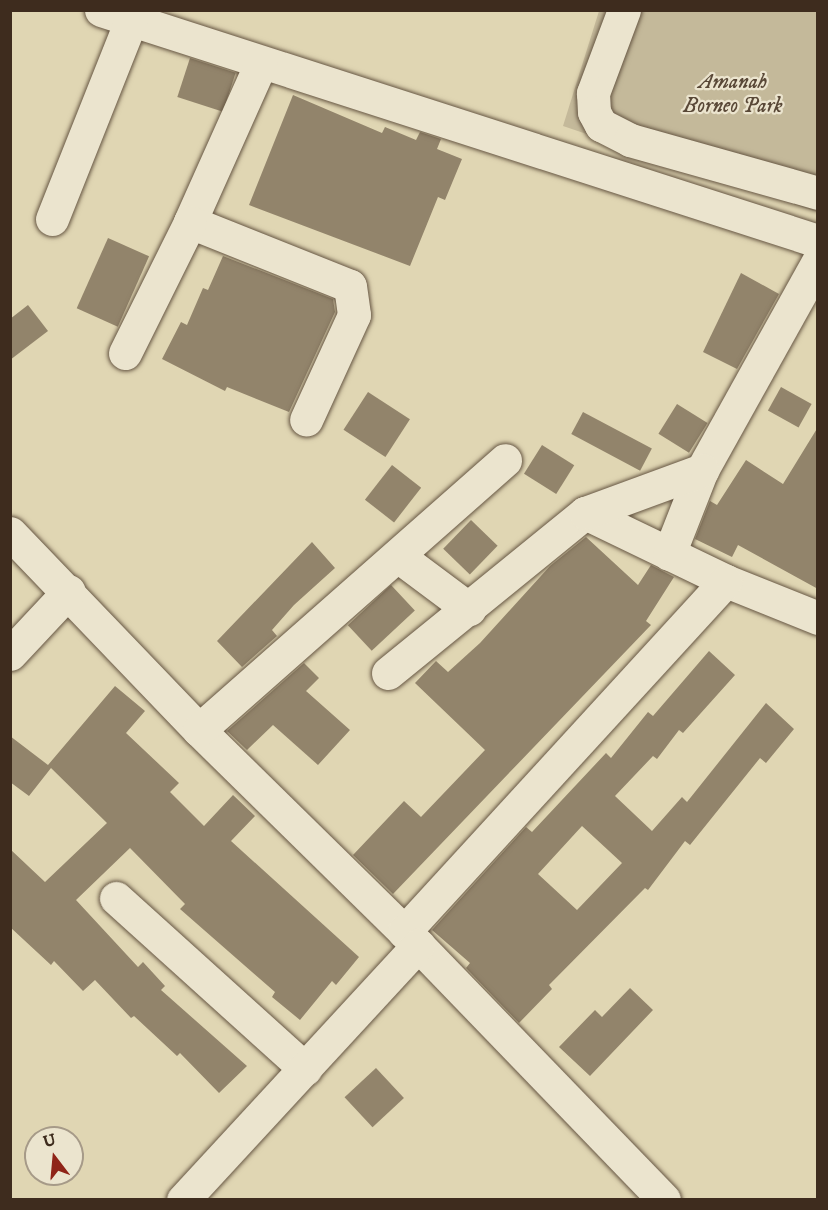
<!DOCTYPE html>
<style>
body{margin:0}
#map{position:relative;width:828px;height:1210px;overflow:hidden;background:#e0d6b3;font-family:"IM FELL DW Pica",serif}
div>[style]{position:absolute}
[style*='--x']{left:calc(var(--x)*1px);top:calc(var(--y)*1px);width:calc(var(--w)*1px);rotate:calc(var(--a)*1deg)}
.green>*{inset:0;background:#c4b99a}
.building>*{inset:0;background:#92846b;transform-origin:0 0}
.roads{filter:drop-shadow(0 0 2px #665643) drop-shadow(0 0 2px #665643)}
.minor>*{height:33px;margin:-16.5px;padding:0 16.5px;transform-origin:16.5px;border-radius:16.5px;background:#ebe4ce}
span{translate:-50% -50%;white-space:nowrap;text-align:center;line-height:1.15;-webkit-text-stroke:4.5px #ebe4ce;paint-order:stroke}
.park-label{font-size:21px;color:#594837;font-style:italic}
.frame{position:absolute;inset:0;border:12px solid #3e2c1e;pointer-events:none}
.north{position:absolute;left:24px;top:1126px;width:60px;height:60px;box-sizing:border-box;background:#ebe4ce;border:2px solid #a69a88;border-radius:50%;rotate:344deg;font-size:16px;font-weight:700;line-height:24px;text-align:center;color:#3e2c1e}
.north::after{content:'';display:block;margin:auto;width:21px;height:27px;background:#8f2418;clip-path:polygon(50% 0,100% 100%,50% 72%,0 100%)}
</style>
<div id="map">
<div class="green">
<div style="clip-path:polygon(599px 11px,817px 11px,817px 212px,563px 126px)"></div>
</div>
<div class="building">
<div style="left:190px;top:58px;width:48px;height:41px;rotate:18deg"></div>
<div style="clip-path:polygon(293px 95px,382px 133px,385px 127px,416px 140px,420px 132px,441px 139px,437px 149px,462px 159px,445px 200px,438px 197px,410px 266px,249px 205px)"></div>
<div style="left:108px;top:238px;width:45px;height:77px;rotate:24deg"></div>
<div style="clip-path:polygon(223px 256px,333px 299px,335px 312px,289px 412px,227px 387px,225px 391px,162px 359px,181px 322px,187px 325px,203px 288px,208px 290px)"></div>
<div style="clip-path:polygon(741px 273px,779px 294px,737px 369px,703px 352px)"></div>
<div style="clip-path:polygon(28px 305px,48px 331px,10px 360px,10px 319px)"></div>
<div style="left:781px;top:387px;width:35px;height:27px;rotate:29deg"></div>
<div style="left:368px;top:392px;width:50px;height:45px;rotate:33deg"></div>
<div style="left:677px;top:404px;width:36px;height:35px;rotate:32deg"></div>
<div style="left:583px;top:412px;width:78px;height:25px;rotate:28deg"></div>
<div style="clip-path:polygon(818px 427px,818px 589px,738px 545px,732px 557px,695px 539px,710px 501px,717px 505px,746px 460px,783px 484px)"></div>
<div style="left:542px;top:445px;width:38px;height:34px;rotate:32deg"></div>
<div style="left:392px;top:465px;width:37px;height:44px;rotate:38deg"></div>
<div style="left:471px;top:520px;width:37px;height:40px;rotate:44deg"></div>
<div style="clip-path:polygon(586px 537px,638px 585px,651px 565px,674px 577px,646px 621px,651px 625px,393px 894px,353px 855px,404px 801px,421px 817px,485px 750px,415px 683px,436px 661px,448px 672px,480px 643px,550px 566px)"></div>
<div style="clip-path:polygon(312px 542px,335px 568px,294px 605px,272px 630px,277px 636px,242px 667px,217px 641px)"></div>
<div style="left:391px;top:585px;width:35px;height:59px;rotate:47deg"></div>
<div style="clip-path:polygon(evenodd,709px 651px,735px 675px,683px 733px,679px 730px,657px 759px,653px 756px,615px 796px,652px 831px,682px 797px,687px 802px,766px 703px,794px 729px,766px 763px,760px 758px,690px 845px,685px 841px,648px 890px,645px 888px,549px 985px,552px 989px,519px 1023px,466px 968px,470px 963px,432px 930px,526px 827px,532px 832px,606px 753px,611px 758px,648px 712px,653px 716px,709px 651px,582px 826px,622px 863px,577px 910px,538px 874px,582px 826px)"></div>
<div style="clip-path:polygon(304px 663px,319px 678px,306px 691px,350px 730px,318px 765px,273px 725px,247px 750px,227px 731px)"></div>
<div style="clip-path:polygon(115px 686px,145px 711px,126px 733px,179px 783px,170px 792px,204px 826px,233px 795px,255px 816px,231px 841px,359px 957px,336px 985px,332px 981px,300px 1020px,272px 997px,275px 992px,180px 909px,185px 904px,130px 848px,76px 900px,138px 967px,143px 962px,165px 986px,161px 990px,247px 1066px,219px 1093px,180px 1053px,177px 1056px,134px 1016px,131px 1018px,95px 980px,83px 991px,54px 961px,51px 965px,10px 927px,10px 849px,45px 882px,107px 823px,51px 768px,29px 796px,10px 782px,10px 736px,48px 765px)"></div>
<div style="clip-path:polygon(630px 988px,653px 1010px,590px 1076px,559px 1047px,595px 1010px,602px 1017px)"></div>
<div style="left:376px;top:1068px;width:41px;height:43px;rotate:47deg"></div>
</div>
<div class="roads">
<div class="minor">
<div style="--x:101;--y:10;--w:753;--a:17.86"></div>
<div style="--x:624;--y:10;--w:89;--a:110.5"></div>
<div style="--x:593;--y:93;--w:19;--a:87"></div>
<div style="--x:594;--y:112;--w:15;--a:62"></div>
<div style="--x:601;--y:125;--w:33;--a:27"></div>
<div style="--x:630;--y:140;--w:195;--a:15.7"></div>
<div style="--x:261;--y:63;--w:174;--a:114.1"></div>
<div style="--x:190;--y:222;--w:172;--a:21.8"></div>
<div style="--x:350;--y:286;--w:29;--a:82"></div>
<div style="--x:354;--y:315;--w:115;--a:114.6"></div>
<div style="--x:52;--y:219;--w:214;--a:-68.3"></div>
<div style="--x:125;--y:353;--w:146;--a:-63.6"></div>
<div style="--x:585;--y:513;--w:157;--a:25.7"></div>
<div style="--x:726;--y:581;--w:99;--a:21.9"></div>
<div style="--x:10;--y:533;--w:273;--a:46.2"></div>
<div style="--x:199;--y:730;--w:307;--a:44.5"></div>
<div style="--x:418;--y:945;--w:354;--a:46"></div>
<div style="--x:669;--y:554;--w:90;--a:-68.6"></div>
<div style="--x:702;--y:470;--w:238;--a:-60.9"></div>
<div style="--x:398;--y:556;--w:89;--a:36.7"></div>
<div style="--x:10;--y:654;--w:86;--a:-46.9"></div>
<div style="--x:388;--y:673;--w:254;--a:-39.1"></div>
<div style="--x:585;--y:513;--w:125;--a:-20.2"></div>
<div style="--x:199;--y:730;--w:408;--a:-41.4"></div>
<div style="--x:116;--y:898;--w:255;--a:42.1"></div>
<div style="--x:404;--y:932;--w:476;--a:-47.5"></div>
<div style="--x:183;--y:1200;--w:347;--a:-47.3"></div>
</div>
</div>
<div class="park-label">
<span style="left:733px;top:94px">Amanah<br>Borneo Park</span>
</div>
<div class="frame"></div>
<div class="north">U</div>
</div>
